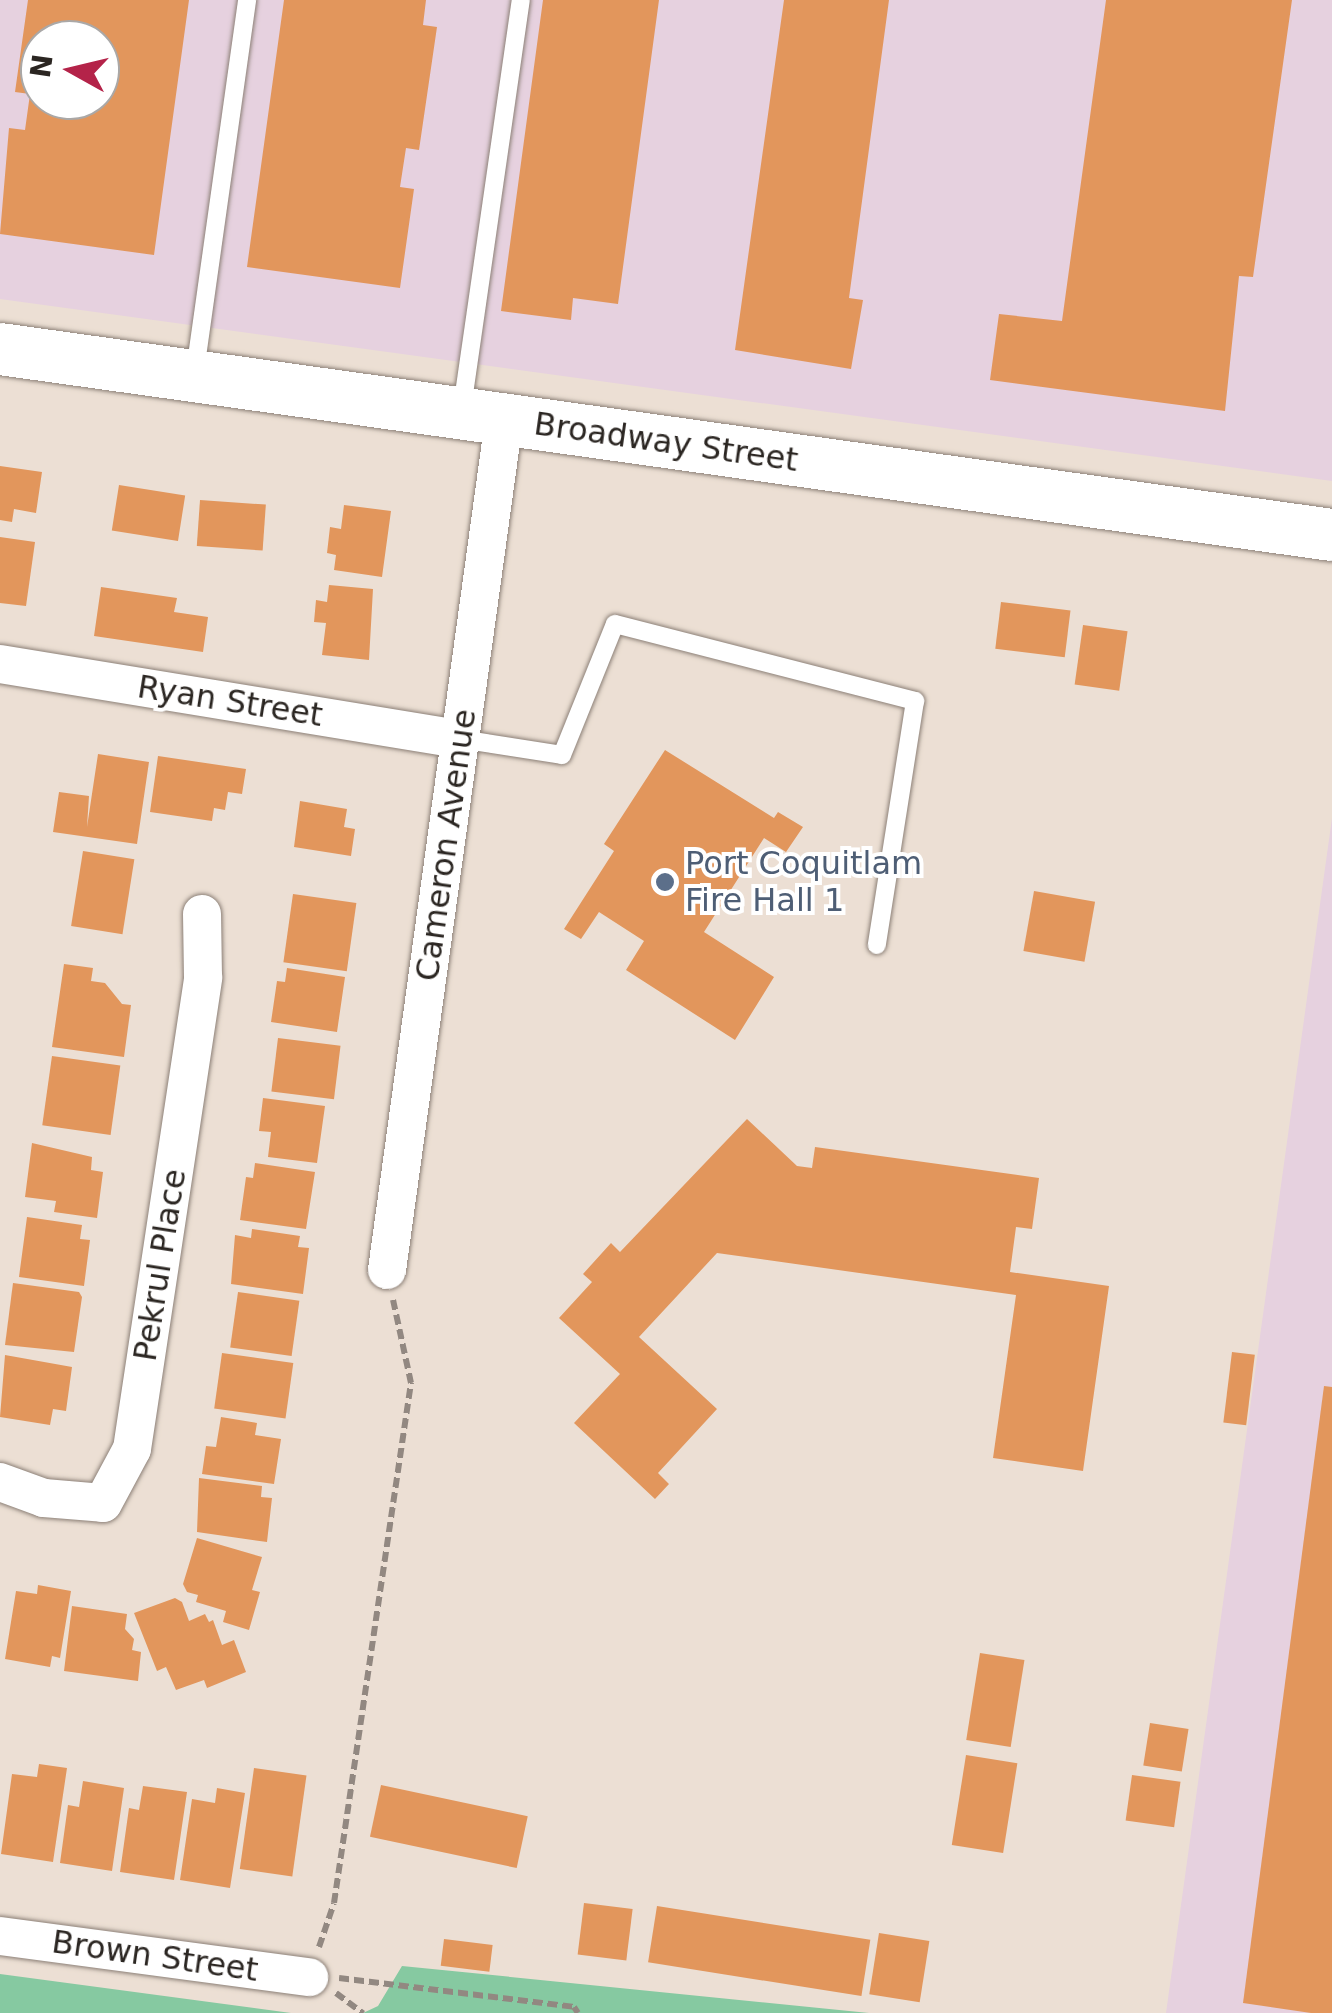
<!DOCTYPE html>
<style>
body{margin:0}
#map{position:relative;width:1332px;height:2013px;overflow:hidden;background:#ecdfd4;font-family:"DejaVu Sans",sans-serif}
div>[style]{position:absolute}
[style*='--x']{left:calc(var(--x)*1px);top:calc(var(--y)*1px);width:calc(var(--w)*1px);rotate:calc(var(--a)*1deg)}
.industrial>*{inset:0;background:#e6d1df}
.green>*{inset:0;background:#86c9a1}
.building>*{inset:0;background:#e2965c;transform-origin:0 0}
.path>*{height:6px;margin-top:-3px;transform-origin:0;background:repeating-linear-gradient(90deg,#928881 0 10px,transparent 0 15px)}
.roads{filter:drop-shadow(0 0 2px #8c8077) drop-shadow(0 0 2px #8c8077)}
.lane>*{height:18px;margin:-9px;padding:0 9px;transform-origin:9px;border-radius:9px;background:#fff}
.street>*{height:38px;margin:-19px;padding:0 19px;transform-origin:19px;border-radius:19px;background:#fff}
.secondary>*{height:52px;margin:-26px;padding:0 26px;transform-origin:26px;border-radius:26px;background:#fff}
.dots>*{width:28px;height:28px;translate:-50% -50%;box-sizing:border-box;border:5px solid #fff;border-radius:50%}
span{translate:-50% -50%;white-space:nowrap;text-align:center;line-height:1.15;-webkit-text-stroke:8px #fff;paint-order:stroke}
.street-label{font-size:32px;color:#2b2622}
.service-label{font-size:32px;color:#4e5e75}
.left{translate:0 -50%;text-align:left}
.north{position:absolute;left:20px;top:20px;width:100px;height:100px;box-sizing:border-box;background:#fff;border:2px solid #aaa8a7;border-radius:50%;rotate:278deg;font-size:28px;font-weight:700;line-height:40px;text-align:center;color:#2b2622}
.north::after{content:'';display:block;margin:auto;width:35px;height:45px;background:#b42349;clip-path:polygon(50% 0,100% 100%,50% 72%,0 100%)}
</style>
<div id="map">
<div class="industrial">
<div style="clip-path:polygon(evenodd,0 0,1332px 0,1332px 481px,0 299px,0 0,40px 40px,100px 40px,100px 100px,40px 100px,40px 40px)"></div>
<div style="clip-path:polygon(1332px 818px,1332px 2013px,1166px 2013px)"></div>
</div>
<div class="green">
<div style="clip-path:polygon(402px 1966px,869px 2013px,363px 2013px,378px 2006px)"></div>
<div style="clip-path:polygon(0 1974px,291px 2013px,0 2013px)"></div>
</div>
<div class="building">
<div style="clip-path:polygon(evenodd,28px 0,189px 0,154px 255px,0 234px,9px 128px,25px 130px,30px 94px,15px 92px,28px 0,40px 40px,100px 40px,100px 100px,40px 100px,40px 40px)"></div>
<div style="clip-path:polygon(284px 0,426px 0,423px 25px,437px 27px,419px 150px,406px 148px,400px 187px,414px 189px,400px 288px,247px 267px)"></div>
<div style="clip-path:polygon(543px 0,659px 0,618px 304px,573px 298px,571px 320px,501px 311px)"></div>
<div style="clip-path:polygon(784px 0,889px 0,849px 298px,863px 300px,851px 369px,735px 350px)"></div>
<div style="clip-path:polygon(1106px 0,1292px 0,1253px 277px,1239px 276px,1225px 411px,990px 380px,999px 314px,1062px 321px)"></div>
<div style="clip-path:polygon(0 466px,42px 472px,36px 513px,14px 509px,12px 522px,0 520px)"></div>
<div style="left:119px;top:485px;width:67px;height:46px;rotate:9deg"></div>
<div style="left:200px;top:500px;width:66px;height:46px;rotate:4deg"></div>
<div style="clip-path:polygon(344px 505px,391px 511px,382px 577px,334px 570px,336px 555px,327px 553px,330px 527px,341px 529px)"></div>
<div style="clip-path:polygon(0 537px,35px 542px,26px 606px,0 603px)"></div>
<div style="clip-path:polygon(329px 585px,373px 589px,369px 660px,322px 655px,326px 623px,314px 622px,316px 600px,327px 602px)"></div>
<div style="clip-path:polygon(101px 587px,177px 598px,174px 612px,208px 617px,203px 652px,94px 636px)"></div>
<div style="left:1001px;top:602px;width:70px;height:47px;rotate:7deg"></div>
<div style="left:1083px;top:625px;width:45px;height:60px;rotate:8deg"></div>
<div style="clip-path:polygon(665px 750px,774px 818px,778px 812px,803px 827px,786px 852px,764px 838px,704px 932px,774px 977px,735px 1040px,626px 970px,644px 941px,599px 912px,581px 939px,564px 929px,614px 851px,604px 844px)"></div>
<div style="clip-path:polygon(98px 754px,149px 762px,137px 844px,53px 832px,59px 792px,89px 796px,87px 827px)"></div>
<div style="clip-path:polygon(158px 756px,246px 769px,242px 794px,228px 792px,225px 810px,214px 808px,212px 821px,150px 812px)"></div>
<div style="clip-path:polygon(300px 801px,347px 809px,344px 827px,355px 829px,351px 856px,294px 847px)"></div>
<div style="left:83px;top:851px;width:52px;height:76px;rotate:9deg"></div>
<div style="left:1034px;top:891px;width:62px;height:61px;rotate:10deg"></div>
<div style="left:293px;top:894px;width:64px;height:69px;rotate:8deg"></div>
<div style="clip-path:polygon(64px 964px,93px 968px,91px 981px,105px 983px,122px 1004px,131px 1005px,124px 1057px,52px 1047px)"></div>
<div style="clip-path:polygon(287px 968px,345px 977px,337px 1032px,271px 1022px,277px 981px,285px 982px)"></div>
<div style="left:278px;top:1038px;width:63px;height:54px;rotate:7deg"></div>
<div style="left:52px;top:1056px;width:69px;height:70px;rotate:8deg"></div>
<div style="clip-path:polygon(263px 1098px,325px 1106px,317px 1163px,268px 1157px,271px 1132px,259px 1131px)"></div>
<div style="clip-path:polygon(747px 1119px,797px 1166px,812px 1168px,815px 1147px,1039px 1178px,1032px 1229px,1016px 1227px,1010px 1272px,1109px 1286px,1083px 1471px,993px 1458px,1016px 1295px,717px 1253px,639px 1337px,717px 1409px,658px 1473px,669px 1484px,655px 1499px,574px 1423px,620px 1374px,559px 1318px,592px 1282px,583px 1274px,611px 1243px,620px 1252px)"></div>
<div style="clip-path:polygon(32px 1143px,92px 1157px,91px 1170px,103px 1172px,97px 1218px,54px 1212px,56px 1201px,25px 1197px)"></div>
<div style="clip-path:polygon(255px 1163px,315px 1172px,306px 1229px,240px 1220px,246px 1177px,253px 1178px)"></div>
<div style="clip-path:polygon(27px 1217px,82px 1225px,80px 1239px,90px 1240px,84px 1286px,19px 1277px)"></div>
<div style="clip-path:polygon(252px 1229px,300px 1236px,298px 1247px,309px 1248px,303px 1294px,231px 1284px,235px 1235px,251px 1238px)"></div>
<div style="clip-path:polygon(13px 1283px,79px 1292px,82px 1297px,74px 1352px,5px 1345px)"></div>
<div style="left:238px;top:1292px;width:62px;height:56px;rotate:8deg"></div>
<div style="left:1232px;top:1352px;width:23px;height:71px;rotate:7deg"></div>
<div style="left:222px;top:1353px;width:72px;height:56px;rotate:8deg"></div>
<div style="clip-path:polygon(5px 1355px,72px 1367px,66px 1411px,53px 1409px,50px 1425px,0 1417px)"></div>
<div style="clip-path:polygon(1324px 1386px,1332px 1387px,1332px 2013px,1311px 2013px,1243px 2003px)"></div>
<div style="clip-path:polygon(221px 1417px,257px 1423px,255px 1435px,281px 1439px,274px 1484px,202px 1474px,206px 1446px,216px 1447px)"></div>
<div style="clip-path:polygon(199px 1478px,262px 1486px,261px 1497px,272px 1498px,267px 1542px,197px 1532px)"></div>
<div style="clip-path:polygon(197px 1538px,262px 1557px,252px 1590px,260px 1592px,249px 1630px,223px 1622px,226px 1611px,196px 1602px,198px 1595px,187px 1592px,183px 1584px)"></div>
<div style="clip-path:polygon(38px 1585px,71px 1591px,60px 1658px,52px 1656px,50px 1667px,5px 1659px,16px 1591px,37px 1594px)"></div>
<div style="clip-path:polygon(175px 1598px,182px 1602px,189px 1621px,205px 1614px,209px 1622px,213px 1620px,222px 1645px,234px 1640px,246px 1672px,207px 1688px,204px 1680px,176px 1690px,166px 1667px,157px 1671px,134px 1613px)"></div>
<div style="clip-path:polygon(72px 1606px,127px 1614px,125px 1629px,134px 1639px,132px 1650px,141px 1652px,138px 1681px,64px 1671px)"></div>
<div style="left:980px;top:1653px;width:45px;height:88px;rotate:9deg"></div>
<div style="left:1150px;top:1723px;width:39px;height:43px;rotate:9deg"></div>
<div style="left:966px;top:1755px;width:52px;height:91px;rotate:9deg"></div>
<div style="clip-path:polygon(39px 1764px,67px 1768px,53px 1862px,1px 1854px,12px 1774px,37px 1777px)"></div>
<div style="left:254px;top:1768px;width:53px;height:102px;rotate:8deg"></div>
<div style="left:1132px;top:1775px;width:49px;height:46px;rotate:8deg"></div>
<div style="clip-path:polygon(83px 1781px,124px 1788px,112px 1871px,60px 1863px,68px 1805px,79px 1807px)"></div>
<div style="left:381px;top:1785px;width:150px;height:53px;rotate:12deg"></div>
<div style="clip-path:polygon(143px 1786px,187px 1792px,174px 1880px,120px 1872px,129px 1808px,139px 1810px)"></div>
<div style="clip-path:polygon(217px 1788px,245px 1793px,230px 1888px,180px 1880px,192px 1799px,215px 1803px)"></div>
<div style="left:584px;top:1903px;width:49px;height:52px;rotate:7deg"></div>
<div style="left:657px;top:1906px;width:216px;height:57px;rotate:9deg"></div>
<div style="left:879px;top:1933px;width:51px;height:62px;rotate:9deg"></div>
<div style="left:444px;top:1939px;width:49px;height:27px;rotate:7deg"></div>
</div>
<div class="path">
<div style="--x:319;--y:1947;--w:46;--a:-71.2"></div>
<div style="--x:334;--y:1903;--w:526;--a:-81.58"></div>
<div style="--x:411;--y:1383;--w:85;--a:-102.2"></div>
<div style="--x:339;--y:1978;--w:237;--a:7"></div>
<div style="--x:574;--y:2007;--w:7;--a:56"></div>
<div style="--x:336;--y:1993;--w:34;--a:37"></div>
</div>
<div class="roads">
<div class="lane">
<div style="--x:195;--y:371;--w:375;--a:-82"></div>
<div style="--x:462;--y:408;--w:412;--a:-81.8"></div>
<div style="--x:460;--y:739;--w:103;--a:8.9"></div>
<div style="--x:562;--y:755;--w:141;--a:-68"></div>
<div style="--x:615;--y:624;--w:310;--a:14.4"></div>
<div style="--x:915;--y:701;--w:247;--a:98.9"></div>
</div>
<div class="street">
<div style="--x:0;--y:664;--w:466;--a:9.3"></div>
<div style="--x:387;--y:1270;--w:858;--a:-82.16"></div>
<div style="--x:0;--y:1482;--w:47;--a:20"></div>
<div style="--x:44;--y:1498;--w:59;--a:4.8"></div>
<div style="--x:103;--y:1503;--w:61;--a:-61.8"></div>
<div style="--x:132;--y:1449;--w:477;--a:-81.4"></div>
<div style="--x:203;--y:977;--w:63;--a:-90.9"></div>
<div style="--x:0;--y:1936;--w:312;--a:7.6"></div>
</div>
<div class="secondary">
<div style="--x:0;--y:349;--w:1345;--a:7.95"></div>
</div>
</div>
<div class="dots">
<div style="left:665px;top:882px;background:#5c6f8a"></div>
</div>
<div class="street-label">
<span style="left:666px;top:442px;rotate:8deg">Broadway Street</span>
<span style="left:230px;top:701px;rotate:9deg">Ryan Street</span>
<span style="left:446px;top:845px;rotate:-82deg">Cameron Avenue</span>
<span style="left:160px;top:1265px;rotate:-81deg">Pekrul Place</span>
<span style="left:155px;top:1956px;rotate:8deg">Brown Street</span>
</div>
<div class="service-label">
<span class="left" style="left:685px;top:882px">Port Coquitlam<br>Fire Hall 1</span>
</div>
<div class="north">N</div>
</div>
